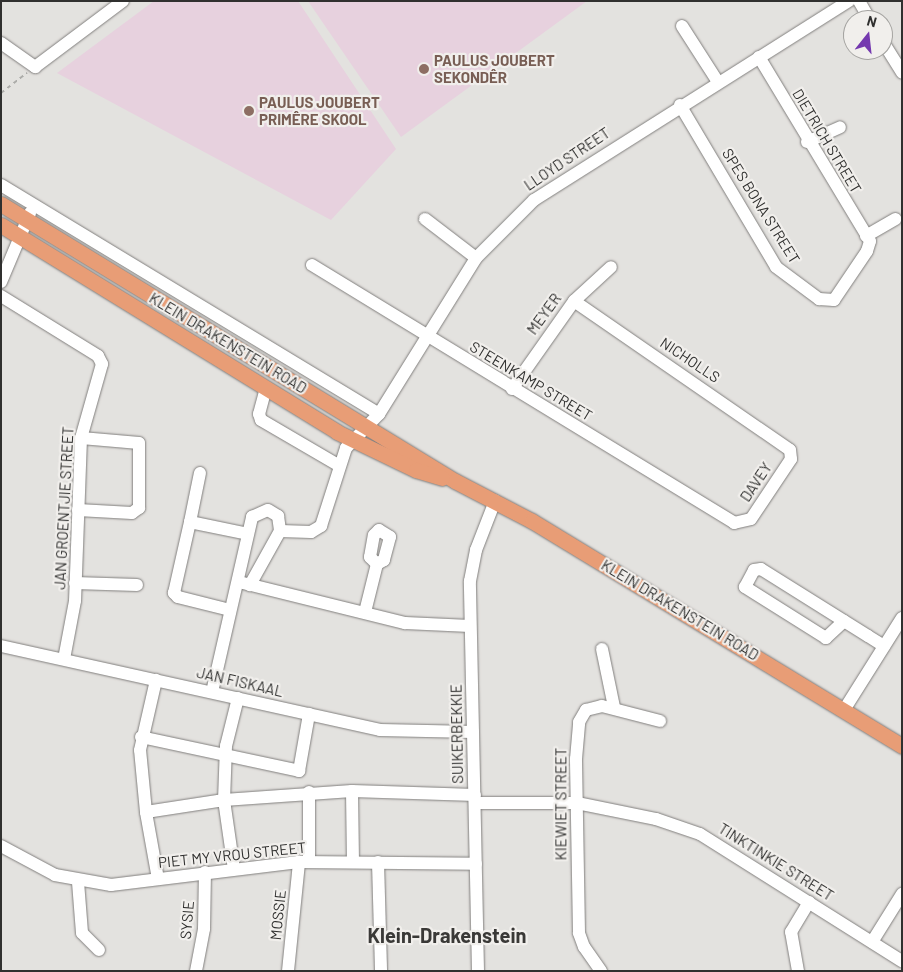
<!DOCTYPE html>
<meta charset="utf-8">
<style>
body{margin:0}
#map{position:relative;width:903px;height:972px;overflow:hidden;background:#e3e2df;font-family:Barlow,sans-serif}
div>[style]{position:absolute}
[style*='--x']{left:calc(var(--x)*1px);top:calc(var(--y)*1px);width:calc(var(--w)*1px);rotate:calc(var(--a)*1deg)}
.education>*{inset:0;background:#e7d1de}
.path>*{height:2px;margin-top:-1px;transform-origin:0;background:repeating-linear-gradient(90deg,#acaca9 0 4px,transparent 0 8px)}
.roads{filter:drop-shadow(0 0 1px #817f7d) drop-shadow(0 0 1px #817f7d)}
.minor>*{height:12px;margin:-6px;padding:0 6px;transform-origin:6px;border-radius:6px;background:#fff}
.major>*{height:15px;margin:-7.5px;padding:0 7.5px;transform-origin:7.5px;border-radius:7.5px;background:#e89d76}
.dots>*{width:14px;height:14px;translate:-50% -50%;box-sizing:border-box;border:2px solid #f1efec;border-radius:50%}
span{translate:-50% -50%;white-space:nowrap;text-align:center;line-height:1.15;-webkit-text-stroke:4.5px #f1efec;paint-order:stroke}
.education-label{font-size:15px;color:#785e54;font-weight:700}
.left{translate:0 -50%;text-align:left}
.street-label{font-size:15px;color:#30302f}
.district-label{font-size:20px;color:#3a3937;font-weight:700}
.frame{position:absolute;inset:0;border:2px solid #30302f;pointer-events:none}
.north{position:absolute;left:843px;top:10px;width:50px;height:50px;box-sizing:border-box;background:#f1efec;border:1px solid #a4a3a0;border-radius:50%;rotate:16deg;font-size:14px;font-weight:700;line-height:20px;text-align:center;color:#30302f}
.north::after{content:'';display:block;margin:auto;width:18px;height:22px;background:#7539af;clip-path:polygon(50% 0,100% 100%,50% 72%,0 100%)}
</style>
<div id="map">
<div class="education">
<div style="clip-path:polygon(154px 1px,298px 1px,396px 149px,331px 220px,57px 73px)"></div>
<div style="clip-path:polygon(308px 1px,587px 1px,401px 137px)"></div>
</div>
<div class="path">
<div style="--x:1;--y:93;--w:33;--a:-38"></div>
</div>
<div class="roads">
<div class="minor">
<div style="--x:859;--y:1;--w:22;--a:60"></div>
<div style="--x:682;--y:26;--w:67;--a:57.3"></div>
<div style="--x:883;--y:42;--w:36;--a:58"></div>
<div style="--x:1;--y:43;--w:42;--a:35.2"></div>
<div style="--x:35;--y:67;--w:110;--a:-36.9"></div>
<div style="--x:680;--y:105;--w:188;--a:59.3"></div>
<div style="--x:776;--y:267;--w:54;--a:36.7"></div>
<div style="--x:819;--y:299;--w:15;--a:4"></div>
<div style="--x:834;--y:300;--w:59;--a:-56"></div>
<div style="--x:867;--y:251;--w:10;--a:-73"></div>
<div style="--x:870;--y:241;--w:215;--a:-121.1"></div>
<div style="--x:807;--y:142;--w:36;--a:-24"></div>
<div style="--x:1;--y:185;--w:442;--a:31.2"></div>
<div style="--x:425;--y:219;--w:64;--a:37.4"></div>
<div style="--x:866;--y:236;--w:34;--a:-30"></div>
<div style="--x:312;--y:265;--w:495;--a:31.4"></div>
<div style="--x:734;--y:523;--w:17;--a:-13"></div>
<div style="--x:751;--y:519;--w:72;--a:-56.3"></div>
<div style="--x:791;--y:459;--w:9;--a:-96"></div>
<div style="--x:790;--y:450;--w:262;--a:-145.4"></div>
<div style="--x:1;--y:282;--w:75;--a:-67.2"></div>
<div style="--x:1;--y:296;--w:114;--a:31.7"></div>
<div style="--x:98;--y:356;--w:9;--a:63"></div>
<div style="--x:102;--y:364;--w:77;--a:105.8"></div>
<div style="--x:81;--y:438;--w:163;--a:92.1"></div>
<div style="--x:75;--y:601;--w:59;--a:100.7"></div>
<div style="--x:266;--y:388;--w:27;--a:105"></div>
<div style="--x:259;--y:414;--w:6;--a:72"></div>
<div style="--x:261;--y:420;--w:89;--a:30.3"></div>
<div style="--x:512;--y:389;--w:108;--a:-54.8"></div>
<div style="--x:574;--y:301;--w:50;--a:-42.6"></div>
<div style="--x:78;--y:510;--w:54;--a:3.2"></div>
<div style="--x:132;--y:513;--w:9;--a:-36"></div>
<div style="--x:139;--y:508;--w:65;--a:-90"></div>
<div style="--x:139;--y:443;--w:58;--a:-175.1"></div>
<div style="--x:190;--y:522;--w:50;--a:-78.5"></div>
<div style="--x:280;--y:531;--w:31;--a:2"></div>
<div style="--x:311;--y:532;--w:12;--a:-31"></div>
<div style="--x:321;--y:526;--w:82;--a:-72.2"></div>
<div style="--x:346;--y:448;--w:47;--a:-45.9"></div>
<div style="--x:379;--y:414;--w:184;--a:-58.1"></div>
<div style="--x:476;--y:258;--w:82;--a:-45"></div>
<div style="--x:534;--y:200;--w:373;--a:-32.3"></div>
<div style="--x:75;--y:583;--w:62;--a:1.8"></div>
<div style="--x:243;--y:583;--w:167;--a:13.9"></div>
<div style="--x:405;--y:623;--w:65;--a:2.6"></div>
<div style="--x:230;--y:610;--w:54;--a:-166"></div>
<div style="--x:178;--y:597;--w:6;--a:-135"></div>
<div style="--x:174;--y:593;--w:73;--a:-77.3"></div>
<div style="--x:190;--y:522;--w:59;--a:11.7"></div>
<div style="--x:365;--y:612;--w:49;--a:-76"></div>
<div style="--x:377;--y:564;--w:10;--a:-135"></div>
<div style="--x:370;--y:557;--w:22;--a:-80"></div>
<div style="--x:374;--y:535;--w:7;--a:-45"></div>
<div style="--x:379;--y:530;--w:13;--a:32"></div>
<div style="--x:390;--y:537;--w:24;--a:105"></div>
<div style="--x:384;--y:560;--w:8;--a:150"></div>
<div style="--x:844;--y:621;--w:25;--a:137"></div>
<div style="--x:826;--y:638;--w:96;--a:-147.8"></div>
<div style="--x:745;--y:587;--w:19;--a:-62"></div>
<div style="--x:754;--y:570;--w:7;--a:-8"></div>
<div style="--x:761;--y:569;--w:126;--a:32.1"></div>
<div style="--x:868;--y:636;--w:19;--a:32"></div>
<div style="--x:1;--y:646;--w:388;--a:12.5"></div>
<div style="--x:380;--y:730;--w:93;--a:1.2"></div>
<div style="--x:602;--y:649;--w:59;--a:78.3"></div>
<div style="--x:212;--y:692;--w:180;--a:-77.1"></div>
<div style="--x:252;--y:517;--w:17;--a:-24"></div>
<div style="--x:268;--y:510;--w:12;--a:31"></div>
<div style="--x:278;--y:516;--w:15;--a:82"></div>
<div style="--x:280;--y:531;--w:62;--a:119.1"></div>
<div style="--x:238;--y:698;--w:49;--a:104"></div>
<div style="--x:226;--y:746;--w:54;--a:92.1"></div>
<div style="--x:224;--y:800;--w:128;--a:-4"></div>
<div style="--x:352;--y:791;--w:123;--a:1.9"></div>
<div style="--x:844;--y:710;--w:109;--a:-57.8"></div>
<div style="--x:141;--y:737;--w:162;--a:12.1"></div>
<div style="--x:299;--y:771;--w:58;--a:-80"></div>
<div style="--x:352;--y:791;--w:71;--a:89.2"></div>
<div style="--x:309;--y:792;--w:70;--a:90"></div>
<div style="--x:475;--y:803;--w:102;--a:0"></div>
<div style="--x:577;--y:803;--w:81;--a:11.4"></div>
<div style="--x:656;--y:819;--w:46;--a:18.8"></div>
<div style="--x:700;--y:834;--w:239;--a:32.2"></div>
<div style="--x:146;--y:812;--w:62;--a:-95.5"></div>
<div style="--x:140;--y:750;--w:72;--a:-77.1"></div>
<div style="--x:1;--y:846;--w:61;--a:28.2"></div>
<div style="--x:55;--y:875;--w:57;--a:10.1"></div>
<div style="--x:111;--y:885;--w:189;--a:-7"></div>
<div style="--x:299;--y:862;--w:177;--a:0.6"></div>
<div style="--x:378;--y:862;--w:109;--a:88.4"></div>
<div style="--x:158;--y:879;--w:68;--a:-100.2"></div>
<div style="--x:146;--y:812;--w:79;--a:-8.7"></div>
<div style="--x:224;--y:800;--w:70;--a:81.8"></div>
<div style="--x:78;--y:882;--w:51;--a:85.5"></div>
<div style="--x:82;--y:933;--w:24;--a:45"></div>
<div style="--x:872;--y:942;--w:57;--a:-58"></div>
<div style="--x:196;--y:971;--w:43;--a:-79.2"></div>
<div style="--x:204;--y:929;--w:57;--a:-89"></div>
<div style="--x:288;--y:971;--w:110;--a:-84.2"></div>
<div style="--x:478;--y:971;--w:390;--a:-91.2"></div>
<div style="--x:470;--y:581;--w:32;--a:-79"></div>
<div style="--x:476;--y:550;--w:53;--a:-68.8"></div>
<div style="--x:601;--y:971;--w:29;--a:-125"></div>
<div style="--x:584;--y:947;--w:15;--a:-110"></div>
<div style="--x:579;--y:933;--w:174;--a:-91"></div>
<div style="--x:576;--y:759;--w:37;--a:-85"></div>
<div style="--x:579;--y:722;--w:14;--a:-60"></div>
<div style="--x:586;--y:710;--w:16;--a:-14"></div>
<div style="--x:602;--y:706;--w:60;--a:14.5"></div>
<div style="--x:798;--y:971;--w:40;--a:-100"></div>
<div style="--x:791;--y:932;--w:35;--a:-59"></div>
</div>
<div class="major">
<div style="--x:1;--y:204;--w:532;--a:31.39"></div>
<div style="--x:455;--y:481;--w:87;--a:27.5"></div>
<div style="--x:532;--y:521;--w:433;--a:31.3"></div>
<div style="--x:1;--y:225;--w:395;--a:31.6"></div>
<div style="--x:337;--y:432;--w:88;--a:25.7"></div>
<div style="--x:416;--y:470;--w:27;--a:17"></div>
</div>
</div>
<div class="dots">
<div style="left:424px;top:69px;background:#8d6e63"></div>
<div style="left:249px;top:111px;background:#8d6e63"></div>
</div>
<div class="education-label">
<span class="left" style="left:434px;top:69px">PAULUS JOUBERT<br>SEKONDÊR</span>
<span class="left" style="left:259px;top:111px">PAULUS JOUBERT<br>PRIMÊRE SKOOL</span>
</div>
<div class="street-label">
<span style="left:827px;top:141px;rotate:59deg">DIETRICH STREET</span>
<span style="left:567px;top:159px;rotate:-34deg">LLOYD STREET</span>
<span style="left:761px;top:206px;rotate:58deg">SPES BONA STREET</span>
<span style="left:544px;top:314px;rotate:-54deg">MEYER</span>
<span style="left:228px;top:343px;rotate:31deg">KLEIN DRAKENSTEIN ROAD</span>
<span style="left:690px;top:360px;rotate:34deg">NICHOLLS</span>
<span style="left:531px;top:381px;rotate:31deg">STEENKAMP STREET</span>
<span style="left:756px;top:482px;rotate:-56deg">DAVEY</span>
<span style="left:64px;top:508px;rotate:-87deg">JAN GROENTJIE STREET</span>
<span style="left:680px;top:610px;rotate:31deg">KLEIN DRAKENSTEIN ROAD</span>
<span style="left:240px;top:682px;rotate:13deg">JAN FISKAAL</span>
<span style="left:457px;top:734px;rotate:-91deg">SUIKERBEKKIE</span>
<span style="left:561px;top:804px;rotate:-90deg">KIEWIET STREET</span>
<span style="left:232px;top:855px;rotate:-6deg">PIET MY VROU STREET</span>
<span style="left:776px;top:862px;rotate:32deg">TINKTINKIE STREET</span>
<span style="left:278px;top:915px;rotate:-84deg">MOSSIE</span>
<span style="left:187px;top:920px;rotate:-85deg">SYSIE</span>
</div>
<div class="district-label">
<span style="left:447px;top:935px">Klein-Drakenstein</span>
</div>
<div class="frame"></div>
<div class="north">N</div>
</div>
